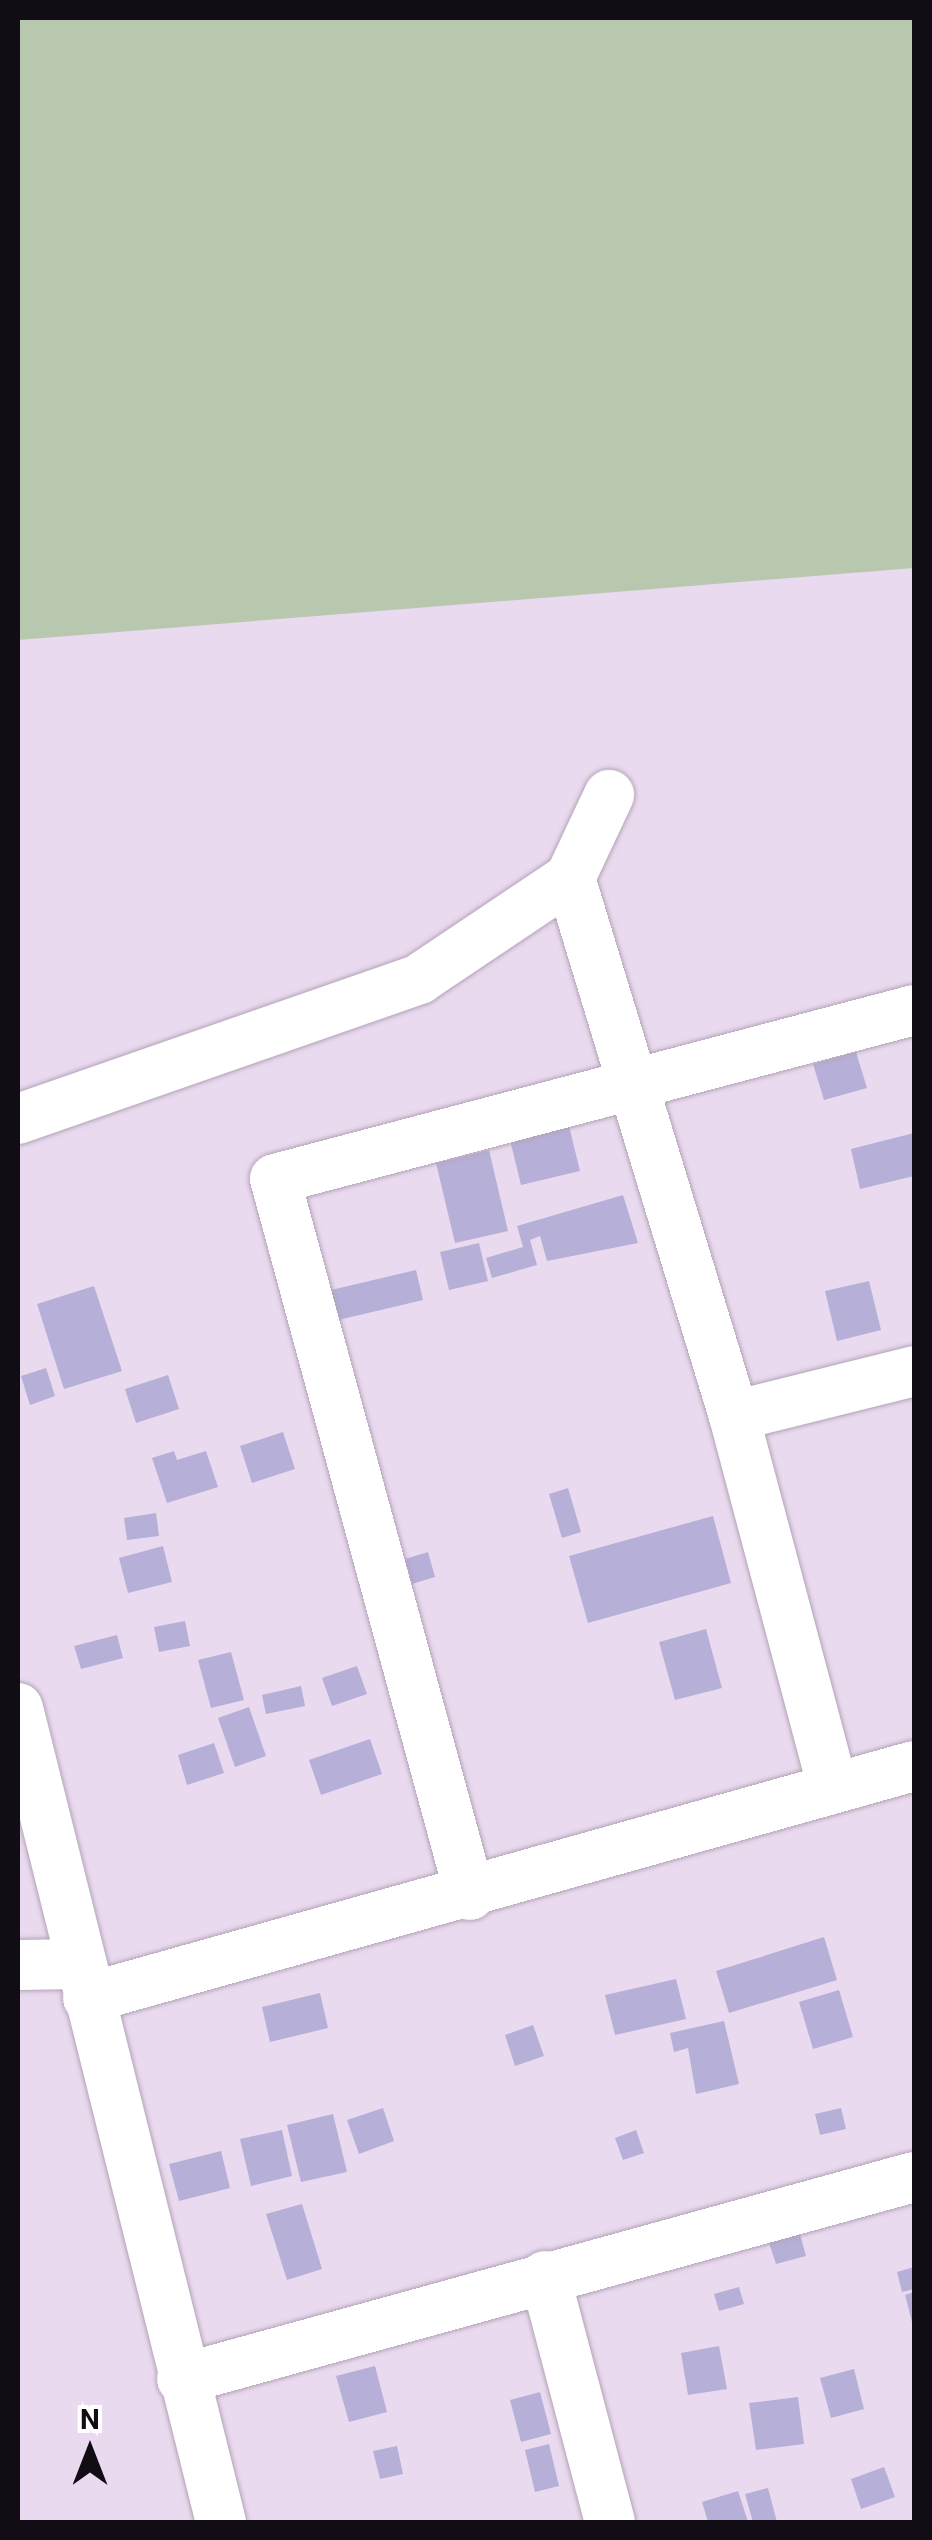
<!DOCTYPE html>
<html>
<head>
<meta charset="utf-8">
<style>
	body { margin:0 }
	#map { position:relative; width:932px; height:2540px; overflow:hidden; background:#eadaef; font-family:Roboto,sans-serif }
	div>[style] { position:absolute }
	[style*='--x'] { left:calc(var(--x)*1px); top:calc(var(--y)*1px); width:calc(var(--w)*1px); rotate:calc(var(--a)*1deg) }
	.green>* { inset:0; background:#b8c8af }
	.building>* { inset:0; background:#b6afd7 }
	.roads { filter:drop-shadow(0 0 2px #b3a3b7) drop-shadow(0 0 2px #b3a3b7) }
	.minor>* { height:50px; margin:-25px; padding:0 25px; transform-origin:25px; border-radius:25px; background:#fff }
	span { translate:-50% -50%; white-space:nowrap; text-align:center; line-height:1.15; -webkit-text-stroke:10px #fff; paint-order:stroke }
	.frame { position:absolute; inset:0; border:20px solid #120d14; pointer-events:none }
	.north { position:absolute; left:40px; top:2400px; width:100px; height:100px; -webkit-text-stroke:8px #fff; paint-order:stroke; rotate:0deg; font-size:28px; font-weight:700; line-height:40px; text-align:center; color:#120d14 }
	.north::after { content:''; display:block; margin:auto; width:35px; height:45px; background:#120d14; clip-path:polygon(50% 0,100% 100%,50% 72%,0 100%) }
</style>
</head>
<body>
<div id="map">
	<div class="green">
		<i style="clip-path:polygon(18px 18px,914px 18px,914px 568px,18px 640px)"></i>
	</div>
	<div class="building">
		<i style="clip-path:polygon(856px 1052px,867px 1088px,824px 1100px,813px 1064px)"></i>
		<i style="clip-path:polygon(569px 1126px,580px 1171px,521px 1185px,510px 1140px)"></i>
		<i style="clip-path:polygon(914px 1133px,914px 1176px,860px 1189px,851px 1149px)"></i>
		<i style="clip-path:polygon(489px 1150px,508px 1231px,455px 1243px,436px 1163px)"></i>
		<i style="clip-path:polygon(623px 1195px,638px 1243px,547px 1261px,540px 1236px,530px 1240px,537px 1265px,492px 1278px,486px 1258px,523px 1247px,517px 1226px)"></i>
		<i style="clip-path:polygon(479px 1243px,488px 1281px,449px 1290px,440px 1252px)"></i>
		<i style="clip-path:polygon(416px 1270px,423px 1300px,334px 1321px,327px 1291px)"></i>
		<i style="clip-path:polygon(869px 1281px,881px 1330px,837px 1341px,825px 1291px)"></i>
		<i style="clip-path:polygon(94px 1286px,122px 1371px,64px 1389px,37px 1304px)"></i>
		<i style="clip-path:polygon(46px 1368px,55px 1396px,30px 1405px,21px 1376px)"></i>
		<i style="clip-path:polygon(168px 1375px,179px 1409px,136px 1423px,125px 1389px)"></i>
		<i style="clip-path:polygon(283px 1432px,295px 1469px,252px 1483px,240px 1446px)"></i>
		<i style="clip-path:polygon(174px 1451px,177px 1460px,206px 1451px,218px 1487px,167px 1503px,152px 1458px)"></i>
		<i style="clip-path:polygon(568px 1488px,581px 1532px,562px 1538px,549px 1494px)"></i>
		<i style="clip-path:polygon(156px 1513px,159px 1536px,127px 1540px,124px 1518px)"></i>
		<i style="clip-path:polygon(713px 1516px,731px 1583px,588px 1623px,569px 1556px)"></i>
		<i style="clip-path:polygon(163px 1546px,172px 1582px,128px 1593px,119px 1558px)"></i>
		<i style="clip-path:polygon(428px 1552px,435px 1577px,412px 1584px,405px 1559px)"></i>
		<i style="clip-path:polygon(185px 1621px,190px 1646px,159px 1652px,154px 1627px)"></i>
		<i style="clip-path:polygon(706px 1629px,722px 1688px,675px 1700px,659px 1642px)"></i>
		<i style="clip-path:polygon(117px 1635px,123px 1658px,81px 1669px,74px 1646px)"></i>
		<i style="clip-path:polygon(231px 1652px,244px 1700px,211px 1708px,198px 1660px)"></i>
		<i style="clip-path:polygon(357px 1666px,367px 1694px,332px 1706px,322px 1678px)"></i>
		<i style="clip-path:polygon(301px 1686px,305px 1706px,266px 1714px,262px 1695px)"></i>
		<i style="clip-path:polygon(249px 1707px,266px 1756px,235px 1767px,218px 1718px)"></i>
		<i style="clip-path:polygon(370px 1739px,382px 1774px,321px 1795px,309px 1760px)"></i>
		<i style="clip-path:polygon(214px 1743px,224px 1773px,187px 1785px,178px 1755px)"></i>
		<i style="clip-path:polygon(824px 1937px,837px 1980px,729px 2013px,716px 1971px)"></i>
		<i style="clip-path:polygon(676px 1979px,686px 2019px,615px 2035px,605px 1995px)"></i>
		<i style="clip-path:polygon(839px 1990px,853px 2037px,813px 2049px,799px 2002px)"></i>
		<i style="clip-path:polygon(320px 1993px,328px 2028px,270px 2042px,262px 2007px)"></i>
		<i style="clip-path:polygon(724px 2021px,739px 2084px,696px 2094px,688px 2048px,674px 2052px,670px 2033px)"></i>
		<i style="clip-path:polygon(533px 2025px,544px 2056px,515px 2066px,505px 2035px)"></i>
		<i style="clip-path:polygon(383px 2108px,394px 2141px,359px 2154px,347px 2120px)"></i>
		<i style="clip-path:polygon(841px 2108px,846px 2129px,820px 2135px,815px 2114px)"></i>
		<i style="clip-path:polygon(333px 2114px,347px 2172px,301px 2182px,287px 2125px)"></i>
		<i style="clip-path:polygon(282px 2130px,292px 2176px,251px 2186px,240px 2139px)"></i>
		<i style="clip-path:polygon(636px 2130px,644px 2153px,623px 2160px,615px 2138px)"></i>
		<i style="clip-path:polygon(221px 2151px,230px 2188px,179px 2201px,169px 2164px)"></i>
		<i style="clip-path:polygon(302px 2204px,322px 2269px,287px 2280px,266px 2214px)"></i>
		<i style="clip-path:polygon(800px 2234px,806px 2256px,776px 2264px,769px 2243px)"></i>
		<i style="clip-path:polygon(914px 2267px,914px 2289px,902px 2292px,897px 2272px)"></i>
		<i style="clip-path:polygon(739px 2287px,744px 2304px,719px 2311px,714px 2294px)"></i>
		<i style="clip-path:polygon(914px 2292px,914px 2326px,913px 2326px,905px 2295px)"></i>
		<i style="clip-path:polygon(719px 2346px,727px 2389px,688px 2395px,681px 2353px)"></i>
		<i style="clip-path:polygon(375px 2366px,387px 2412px,349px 2422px,336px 2376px)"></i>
		<i style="clip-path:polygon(854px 2369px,864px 2409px,831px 2418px,820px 2378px)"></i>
		<i style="clip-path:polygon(540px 2392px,551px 2434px,521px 2442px,510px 2400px)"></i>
		<i style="clip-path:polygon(798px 2397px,804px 2444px,756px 2450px,749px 2403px)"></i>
		<i style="clip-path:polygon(549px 2444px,559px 2486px,535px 2492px,525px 2450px)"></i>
		<i style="clip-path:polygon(397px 2446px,403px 2474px,380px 2479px,373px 2451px)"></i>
		<i style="clip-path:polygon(884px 2467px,895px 2497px,861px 2509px,851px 2479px)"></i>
		<i style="clip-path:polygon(768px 2488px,777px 2522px,753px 2522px,745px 2494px)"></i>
		<i style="clip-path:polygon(738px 2491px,748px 2522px,708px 2522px,702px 2502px)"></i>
	</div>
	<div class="roads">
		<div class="minor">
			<i style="--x:570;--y:878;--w:562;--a:73.05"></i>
			<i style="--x:734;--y:1416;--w:382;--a:75.1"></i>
			<i style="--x:18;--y:1119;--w:425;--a:-19.2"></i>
			<i style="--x:419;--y:979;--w:182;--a:-33.8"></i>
			<i style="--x:570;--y:878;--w:92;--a:-64.8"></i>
			<i style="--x:734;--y:1416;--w:186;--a:-14"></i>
			<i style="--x:18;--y:1708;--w:839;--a:76"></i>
			<i style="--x:470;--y:1895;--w:742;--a:-105.23"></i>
			<i style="--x:275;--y:1179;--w:661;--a:-14.81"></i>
			<i style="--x:18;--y:1965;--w:61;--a:-0.9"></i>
			<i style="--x:88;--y:1998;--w:858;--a:-15.69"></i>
			<i style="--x:545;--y:2276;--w:254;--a:75.2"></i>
			<i style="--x:182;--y:2379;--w:759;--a:-15.43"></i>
		</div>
	</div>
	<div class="frame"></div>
	<div class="north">N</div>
</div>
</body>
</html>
